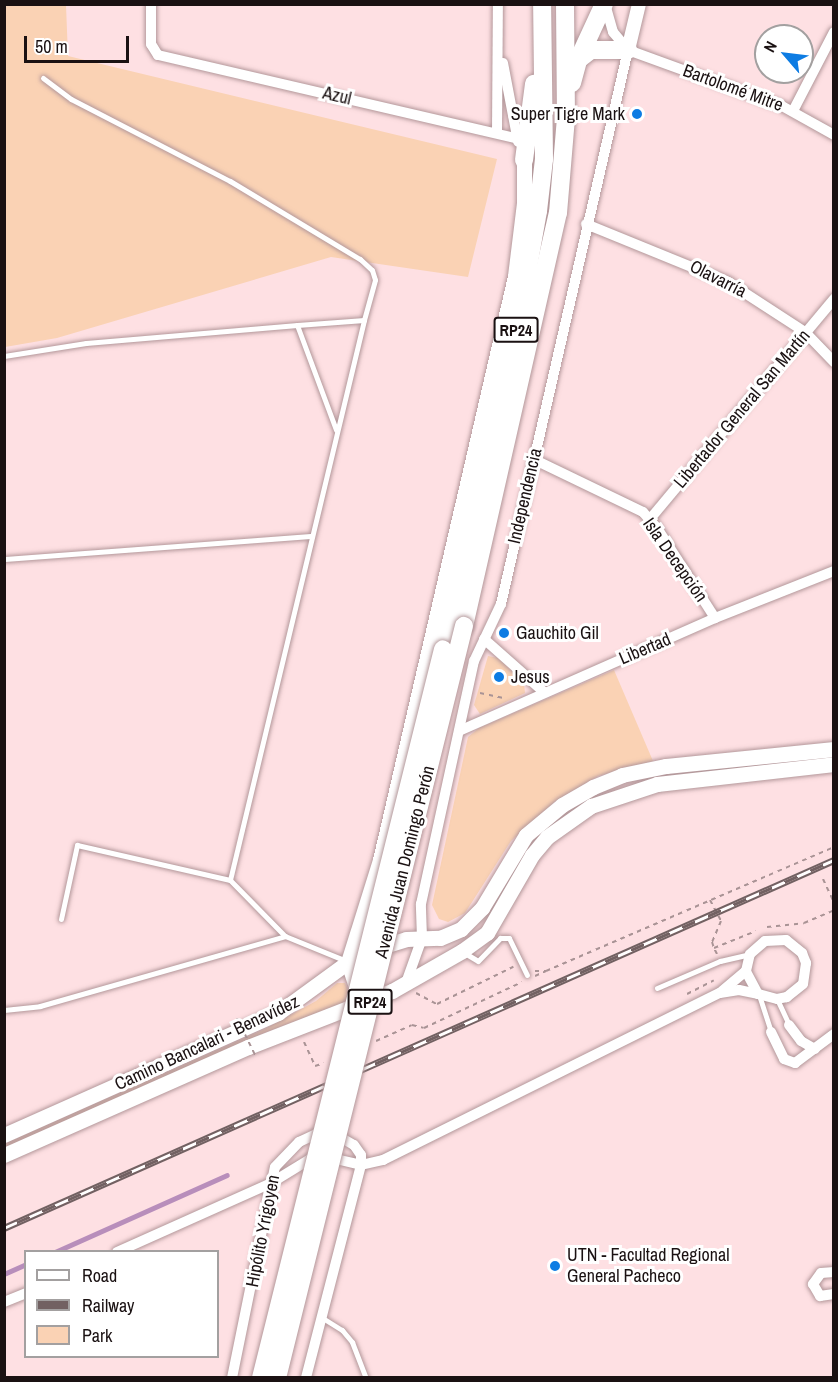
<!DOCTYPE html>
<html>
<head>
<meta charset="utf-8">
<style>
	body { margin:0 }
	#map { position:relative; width:838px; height:1382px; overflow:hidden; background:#fee0e3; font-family:"Archivo Narrow",sans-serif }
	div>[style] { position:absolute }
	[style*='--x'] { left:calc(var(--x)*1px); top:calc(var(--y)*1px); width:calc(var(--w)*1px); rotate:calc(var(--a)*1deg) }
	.green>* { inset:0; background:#fad2b4 }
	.stream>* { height:4.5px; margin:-2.25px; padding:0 2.25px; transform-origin:2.25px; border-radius:2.25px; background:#b88ebb }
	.path>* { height:2px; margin-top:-1px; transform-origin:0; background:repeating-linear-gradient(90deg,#a99395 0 4.5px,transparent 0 9px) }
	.roads { filter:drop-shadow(0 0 2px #b3979a) drop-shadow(0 0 2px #b3979a) }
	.service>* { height:5px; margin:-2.5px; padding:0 2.5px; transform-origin:2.5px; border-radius:2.5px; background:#fff }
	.minor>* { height:10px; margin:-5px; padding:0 5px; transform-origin:5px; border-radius:5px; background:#fff }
	.tertiary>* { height:14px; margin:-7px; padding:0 7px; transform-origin:7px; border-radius:7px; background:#fff }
	.secondary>* { height:15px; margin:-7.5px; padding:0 7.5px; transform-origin:7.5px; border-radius:7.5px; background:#fff }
	.primary>* { height:18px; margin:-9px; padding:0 9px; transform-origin:9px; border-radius:9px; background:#fff }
	.rail>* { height:7px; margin-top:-3.5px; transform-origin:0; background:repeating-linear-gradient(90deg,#fff 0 14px,#726162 0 28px); box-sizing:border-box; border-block:2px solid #726162 }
	.path-bridge>* { height:2px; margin-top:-1px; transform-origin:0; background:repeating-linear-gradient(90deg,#a99395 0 4.5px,transparent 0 9px) }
	.bridges { filter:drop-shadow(0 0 2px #b3979a) drop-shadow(0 0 2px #b3979a) }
	.primary-bridge>* { height:18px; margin:-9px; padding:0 9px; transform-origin:9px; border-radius:9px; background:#fff }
	.dots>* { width:16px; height:16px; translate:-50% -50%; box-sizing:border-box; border:3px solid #fff; border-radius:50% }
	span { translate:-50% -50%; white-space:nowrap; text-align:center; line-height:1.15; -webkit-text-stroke:6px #fff; paint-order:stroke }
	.shield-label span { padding:2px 4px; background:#fff; border:2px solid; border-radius:4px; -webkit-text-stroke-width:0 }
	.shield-label { font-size:16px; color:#1a1112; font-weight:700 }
	.street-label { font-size:18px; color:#1a1112 }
	.poi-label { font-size:18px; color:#1a1112 }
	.right { translate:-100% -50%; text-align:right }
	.left { translate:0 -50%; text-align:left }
	.frame { position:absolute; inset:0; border:6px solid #1a1112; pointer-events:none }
	.legend { position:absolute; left:24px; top:1250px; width:195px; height:108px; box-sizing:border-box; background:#fff; border:2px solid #a3a0a0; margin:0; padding:8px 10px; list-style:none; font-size:18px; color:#1a1112 }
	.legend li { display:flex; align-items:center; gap:12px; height:30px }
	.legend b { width:30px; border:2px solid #a3a0a0 }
	.north { position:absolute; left:754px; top:24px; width:60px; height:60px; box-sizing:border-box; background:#fff; border:2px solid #a3a0a0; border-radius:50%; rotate:298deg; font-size:16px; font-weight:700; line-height:24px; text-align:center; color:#1a1112 }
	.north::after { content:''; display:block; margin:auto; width:21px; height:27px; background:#0d7ce3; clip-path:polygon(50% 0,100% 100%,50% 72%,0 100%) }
	.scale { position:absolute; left:24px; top:36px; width:105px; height:27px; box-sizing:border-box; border:3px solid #1a1112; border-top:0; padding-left:8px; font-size:18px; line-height:21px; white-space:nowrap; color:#1a1112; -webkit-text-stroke:4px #fff; paint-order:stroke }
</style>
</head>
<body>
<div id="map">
	<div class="green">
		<i style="clip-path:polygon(5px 5px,66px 5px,68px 56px,497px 159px,468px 277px,331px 257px,57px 338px,5px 347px)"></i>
		<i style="clip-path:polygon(488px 656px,498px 658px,524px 683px,525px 693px,480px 714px,474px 705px)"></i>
		<i style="clip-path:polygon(614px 670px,653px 761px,598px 776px,554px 802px,511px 841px,465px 913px,448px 922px,439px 919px,432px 905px,468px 737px,479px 728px)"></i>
		<i style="clip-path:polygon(337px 983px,345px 983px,352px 1000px,266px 1032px,5px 1148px,4px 1144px,263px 1030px,316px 1001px)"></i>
	</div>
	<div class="stream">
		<i style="--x:55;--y:1252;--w:188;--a:-24.1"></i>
		<i style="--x:4;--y:1274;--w:24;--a:-24"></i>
	</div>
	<div class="path">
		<i style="--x:480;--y:693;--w:24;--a:12"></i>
		<i style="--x:823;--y:879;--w:26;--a:65"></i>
		<i style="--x:710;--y:900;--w:24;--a:62"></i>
		<i style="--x:721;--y:921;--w:23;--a:113"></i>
		<i style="--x:712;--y:942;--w:6;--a:72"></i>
		<i style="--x:767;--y:927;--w:37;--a:-6"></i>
		<i style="--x:804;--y:923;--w:33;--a:-23"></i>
		<i style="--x:717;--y:954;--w:7;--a:-117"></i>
		<i style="--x:714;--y:948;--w:45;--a:-22"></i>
		<i style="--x:535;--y:971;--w:11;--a:0"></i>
		<i style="--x:546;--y:971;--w:314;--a:-23.3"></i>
		<i style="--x:535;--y:976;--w:12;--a:-24"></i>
		<i style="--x:416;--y:993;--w:24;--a:28"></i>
		<i style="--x:437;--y:1004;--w:85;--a:-26"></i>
		<i style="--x:687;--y:994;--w:30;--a:-27"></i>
		<i style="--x:376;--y:1041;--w:39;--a:-24"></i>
		<i style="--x:412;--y:1025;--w:12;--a:14"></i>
		<i style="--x:424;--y:1028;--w:108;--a:-25.1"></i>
		<i style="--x:304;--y:1042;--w:26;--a:65"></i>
		<i style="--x:315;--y:1066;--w:9;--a:-18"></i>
	</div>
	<div class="roads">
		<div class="service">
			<i style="--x:43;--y:78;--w:35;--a:37"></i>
			<i style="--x:71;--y:99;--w:179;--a:27.3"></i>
			<i style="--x:230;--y:181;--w:152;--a:31"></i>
			<i style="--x:360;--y:259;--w:16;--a:43"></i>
			<i style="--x:372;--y:270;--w:10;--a:73"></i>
			<i style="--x:375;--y:280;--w:41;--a:105.4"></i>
			<i style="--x:4;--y:356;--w:83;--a:-9"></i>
			<i style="--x:86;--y:343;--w:212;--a:-4.9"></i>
			<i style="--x:4;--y:559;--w:308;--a:-4.3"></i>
			<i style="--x:230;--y:880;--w:576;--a:-76.54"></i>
			<i style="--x:364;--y:320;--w:67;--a:175.7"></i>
			<i style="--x:297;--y:325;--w:112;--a:69.6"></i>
			<i style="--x:61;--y:919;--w:76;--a:-77.8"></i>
			<i style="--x:77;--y:845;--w:157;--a:12.9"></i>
			<i style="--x:230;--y:880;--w:78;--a:45.5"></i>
			<i style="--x:463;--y:952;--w:17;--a:31"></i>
			<i style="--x:478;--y:961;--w:32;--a:-46"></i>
			<i style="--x:500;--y:938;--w:9;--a:0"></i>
			<i style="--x:509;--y:938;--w:41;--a:64.1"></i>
			<i style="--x:657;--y:988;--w:69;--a:-23.2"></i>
			<i style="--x:720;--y:961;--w:31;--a:-13"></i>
			<i style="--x:759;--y:995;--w:39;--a:72"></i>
			<i style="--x:777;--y:999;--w:29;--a:65"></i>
			<i style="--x:4;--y:1010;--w:36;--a:-6"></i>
			<i style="--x:40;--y:1006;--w:255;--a:-15.9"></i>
			<i style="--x:285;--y:936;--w:64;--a:22.1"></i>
			<i style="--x:321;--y:1317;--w:25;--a:32"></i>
			<i style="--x:342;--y:1330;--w:16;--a:50"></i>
			<i style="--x:352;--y:1342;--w:39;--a:69"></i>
		</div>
		<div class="minor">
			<i style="--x:151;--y:4;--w:40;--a:90"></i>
			<i style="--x:151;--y:44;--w:13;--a:58"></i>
			<i style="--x:158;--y:55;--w:367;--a:13.1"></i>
			<i style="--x:605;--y:4;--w:29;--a:74"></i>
			<i style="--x:613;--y:32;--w:23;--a:50"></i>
			<i style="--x:628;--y:50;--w:164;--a:20"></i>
			<i style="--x:782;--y:106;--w:60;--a:29.1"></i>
			<i style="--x:503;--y:63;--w:80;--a:79.2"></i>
			<i style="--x:793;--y:111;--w:89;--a:-62.6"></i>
			<i style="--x:497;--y:132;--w:128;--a:-89.6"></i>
			<i style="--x:586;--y:224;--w:153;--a:22.2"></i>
			<i style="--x:728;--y:282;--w:92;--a:33"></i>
			<i style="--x:805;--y:332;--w:42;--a:46"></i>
			<i style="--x:533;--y:459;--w:122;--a:25.7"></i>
			<i style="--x:643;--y:512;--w:21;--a:49"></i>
			<i style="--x:657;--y:528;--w:107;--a:57.2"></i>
			<i style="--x:650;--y:519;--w:287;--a:-50.1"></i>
			<i style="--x:484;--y:639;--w:80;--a:41.5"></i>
			<i style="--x:459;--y:731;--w:280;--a:-23.8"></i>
			<i style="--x:715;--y:618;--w:128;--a:-21.6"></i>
			<i style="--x:406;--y:983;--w:48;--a:-70.4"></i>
			<i style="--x:422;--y:938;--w:34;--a:-92"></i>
			<i style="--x:421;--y:904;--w:249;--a:-77.7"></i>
			<i style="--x:474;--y:661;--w:63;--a:-64.7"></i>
			<i style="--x:501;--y:604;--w:568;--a:-77.09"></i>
			<i style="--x:722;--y:991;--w:31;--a:-40"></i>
			<i style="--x:746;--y:971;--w:17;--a:-77"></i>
			<i style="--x:750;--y:954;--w:20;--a:-41"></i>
			<i style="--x:765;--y:941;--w:21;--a:-3"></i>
			<i style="--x:786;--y:940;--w:21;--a:39"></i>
			<i style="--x:802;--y:953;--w:11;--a:68"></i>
			<i style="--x:806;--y:963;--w:21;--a:98"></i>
			<i style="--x:803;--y:984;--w:21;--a:141"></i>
			<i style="--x:787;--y:997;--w:10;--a:169"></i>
			<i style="--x:777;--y:999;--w:20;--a:-165"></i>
			<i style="--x:758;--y:994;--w:26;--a:-118"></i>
			<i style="--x:789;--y:1025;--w:20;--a:53"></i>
			<i style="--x:801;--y:1041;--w:16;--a:30"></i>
			<i style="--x:771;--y:1032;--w:30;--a:64"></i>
			<i style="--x:784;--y:1059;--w:12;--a:20"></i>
			<i style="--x:795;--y:1063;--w:49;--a:-36.6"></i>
			<i style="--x:117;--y:1252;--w:169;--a:-24.1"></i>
			<i style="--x:271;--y:1183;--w:46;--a:-31.6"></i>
			<i style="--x:310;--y:1159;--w:13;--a:-13"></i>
			<i style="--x:323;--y:1156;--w:39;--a:13"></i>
			<i style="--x:361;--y:1165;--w:23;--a:-13"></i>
			<i style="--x:383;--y:1160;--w:376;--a:-26.4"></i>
			<i style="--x:720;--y:993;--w:19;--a:-9"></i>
			<i style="--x:739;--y:990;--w:19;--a:12"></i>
			<i style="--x:834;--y:1272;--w:13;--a:176"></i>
			<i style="--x:821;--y:1273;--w:14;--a:126"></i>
			<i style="--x:813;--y:1284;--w:14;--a:60"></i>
			<i style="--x:820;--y:1296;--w:14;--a:-8"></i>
			<i style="--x:4;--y:1302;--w:24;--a:-22"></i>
			<i style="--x:232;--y:1378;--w:215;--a:-78.5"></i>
			<i style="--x:275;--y:1167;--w:35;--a:-46"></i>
			<i style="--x:299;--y:1142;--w:19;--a:-25"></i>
			<i style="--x:316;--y:1134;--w:17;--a:-3"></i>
			<i style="--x:333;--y:1133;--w:24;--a:30"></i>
			<i style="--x:354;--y:1145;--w:12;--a:55"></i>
			<i style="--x:361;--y:1155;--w:10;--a:90"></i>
			<i style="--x:361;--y:1165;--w:220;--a:104.5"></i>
		</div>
		<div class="tertiary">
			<i style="--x:628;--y:50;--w:47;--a:-76.6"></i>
		</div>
		<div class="secondary">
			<i style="--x:358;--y:993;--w:33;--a:-108"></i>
			<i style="--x:348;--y:962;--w:107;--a:-72.6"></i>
			<i style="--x:380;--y:860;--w:599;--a:-76.98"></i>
			<i style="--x:515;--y:276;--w:74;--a:-83"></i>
			<i style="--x:524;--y:203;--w:43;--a:-90"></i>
			<i style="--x:4;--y:1135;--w:300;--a:-24"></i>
			<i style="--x:278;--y:1013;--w:87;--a:-36.1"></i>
			<i style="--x:348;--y:962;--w:32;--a:-26"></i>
			<i style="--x:377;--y:948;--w:30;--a:-17"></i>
			<i style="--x:406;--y:939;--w:34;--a:-2"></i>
			<i style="--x:440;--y:938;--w:23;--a:-23"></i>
			<i style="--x:461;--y:929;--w:30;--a:-45"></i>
			<i style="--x:482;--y:908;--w:85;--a:-58.9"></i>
			<i style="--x:526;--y:835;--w:47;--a:-39.8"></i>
			<i style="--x:562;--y:805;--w:36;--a:-30"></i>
			<i style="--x:593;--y:787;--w:31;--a:-22"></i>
			<i style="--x:622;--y:775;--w:45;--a:-11.6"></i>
			<i style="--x:666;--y:766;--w:169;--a:-5.8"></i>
			<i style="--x:4;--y:1155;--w:267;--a:-23.9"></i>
			<i style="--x:248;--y:1047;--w:155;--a:-21.3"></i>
			<i style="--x:392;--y:991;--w:81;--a:-29.7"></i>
			<i style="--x:462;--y:951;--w:31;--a:-36"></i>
			<i style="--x:487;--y:933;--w:90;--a:-60"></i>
			<i style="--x:532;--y:855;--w:23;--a:-50"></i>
			<i style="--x:547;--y:837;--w:54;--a:-35.2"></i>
			<i style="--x:591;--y:806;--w:70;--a:-18.4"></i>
			<i style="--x:657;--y:784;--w:178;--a:-6.4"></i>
		</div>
		<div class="primary">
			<i style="--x:579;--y:58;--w:60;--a:-65.2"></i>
			<i style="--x:572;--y:83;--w:24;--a:-75"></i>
			<i style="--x:578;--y:60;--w:16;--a:-38"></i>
			<i style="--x:591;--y:50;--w:37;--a:0"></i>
			<i style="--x:524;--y:160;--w:77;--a:-82.5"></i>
			<i style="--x:464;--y:626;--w:424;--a:-77.2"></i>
			<i style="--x:558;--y:213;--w:95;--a:-85.2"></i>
			<i style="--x:566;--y:118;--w:114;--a:-90.5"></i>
			<i style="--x:443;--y:649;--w:346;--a:-77.1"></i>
			<i style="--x:520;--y:312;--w:103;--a:-79.9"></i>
			<i style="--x:538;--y:211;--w:52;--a:-83.4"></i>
			<i style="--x:544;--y:159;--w:155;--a:-90.7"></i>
		</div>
	</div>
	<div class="rail">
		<i style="--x:4;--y:1228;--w:908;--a:-23.91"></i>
	</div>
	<div class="path-bridge">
		<i style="--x:237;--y:1018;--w:43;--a:64"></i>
	</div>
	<div class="bridges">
		<div class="primary-bridge">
			<i style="--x:261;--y:1378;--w:751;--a:-75.98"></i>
			<i style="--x:277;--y:1378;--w:775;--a:-76.04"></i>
		</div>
	</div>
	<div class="dots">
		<i style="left:637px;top:114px;background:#0d7ce3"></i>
		<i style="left:504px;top:633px;background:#0d7ce3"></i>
		<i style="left:499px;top:677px;background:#0d7ce3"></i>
		<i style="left:555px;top:1266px;background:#0d7ce3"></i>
	</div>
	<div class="shield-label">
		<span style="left:516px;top:330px">RP24</span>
		<span style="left:370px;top:1002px">RP24</span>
	</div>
	<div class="street-label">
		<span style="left:733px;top:88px;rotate:20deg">Bartolomé Mitre</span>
		<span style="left:337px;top:96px;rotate:13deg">Azul</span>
		<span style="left:718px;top:279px;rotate:27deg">Olavarría</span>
		<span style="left:742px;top:409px;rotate:-50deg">Libertador General San Martín</span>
		<span style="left:525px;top:496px;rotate:-77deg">Independencia</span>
		<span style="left:675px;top:560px;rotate:55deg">Isla Decepción</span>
		<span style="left:645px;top:649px;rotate:-23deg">Libertad</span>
		<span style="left:405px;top:862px;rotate:-76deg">Avenida Juan Domingo Perón</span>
		<span style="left:207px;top:1043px;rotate:-25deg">Camino Bancalari - Benavídez</span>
		<span style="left:263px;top:1231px;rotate:-79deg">Hipólito Yrigoyen</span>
	</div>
	<div class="poi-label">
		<span class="right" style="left:625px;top:114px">Super Tigre Mark</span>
		<span class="left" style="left:516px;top:633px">Gauchito Gil</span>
		<span class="left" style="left:511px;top:677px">Jesus</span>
		<span class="left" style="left:567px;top:1266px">UTN - Facultad Regional<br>General Pacheco</span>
	</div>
	<div class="frame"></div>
	<ul class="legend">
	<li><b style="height:8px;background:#fff"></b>Road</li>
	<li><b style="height:8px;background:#726162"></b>Railway</li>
	<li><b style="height:16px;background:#fad2b4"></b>Park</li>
	</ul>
	<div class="north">N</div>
	<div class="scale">50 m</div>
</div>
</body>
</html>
